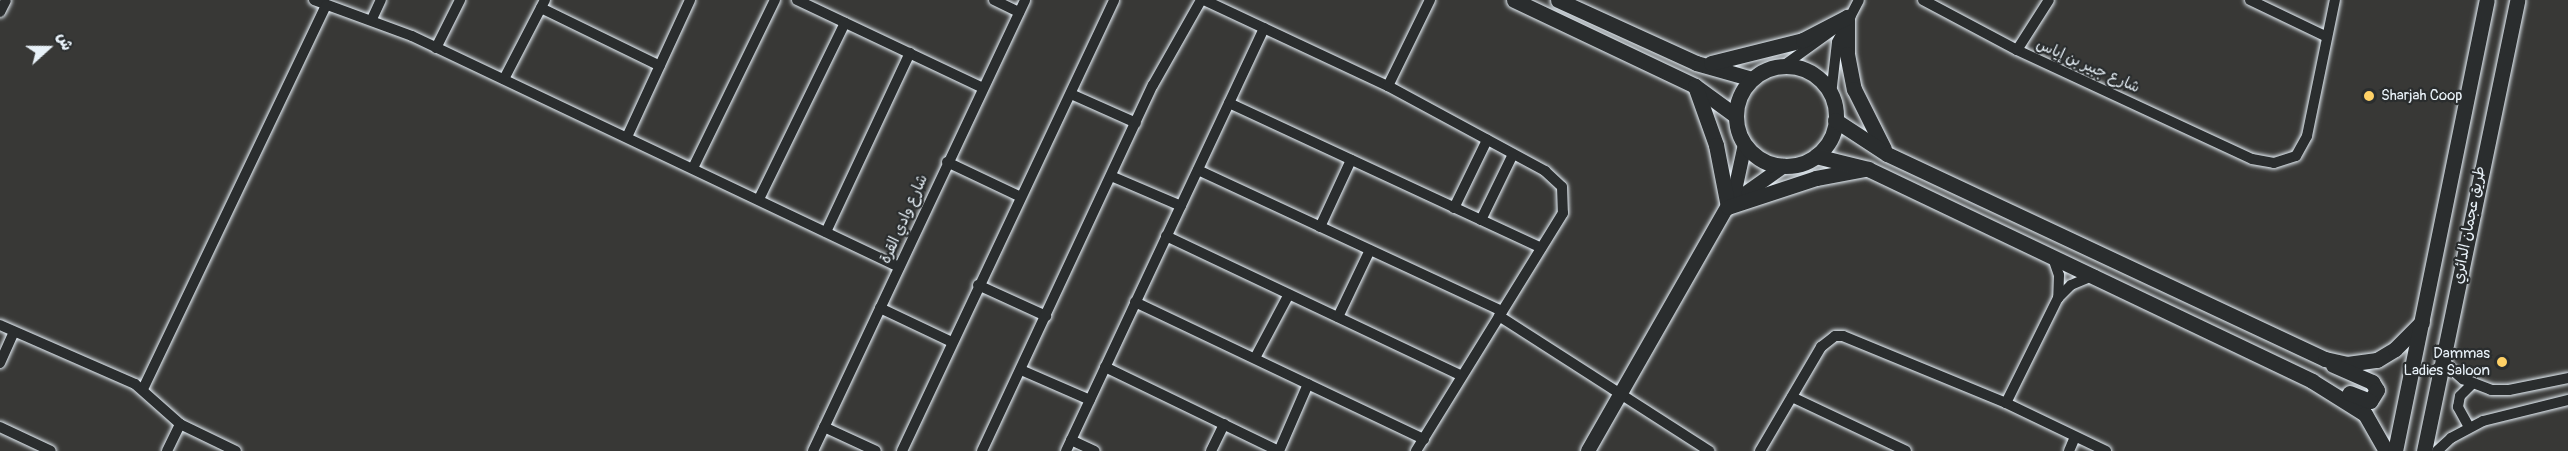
<!DOCTYPE html>
<html>
<head>
<meta charset="utf-8">
<style>
	body { margin:0 }
	#map { position:relative; width:2568px; height:451px; overflow:hidden; background:#383836; font-family:Pangolin,"Playpen Sans Arabic",sans-serif }
	div>[style] { position:absolute }
	[style*='--x'] { left:calc(var(--x)*1px); top:calc(var(--y)*1px); width:calc(var(--w)*1px); rotate:calc(var(--a)*1deg) }
	.roads { filter:drop-shadow(0 0 2px #e8f1f8) drop-shadow(0 0 2px #e8f1f8) }
	.minor>* { height:10px; margin:-5px; padding:0 5px; transform-origin:5px; border-radius:5px; background:#2a2d2e }
	.tertiary>* { height:14px; margin:-7px; padding:0 7px; transform-origin:7px; border-radius:7px; background:#2a2d2e }
	.secondary>* { height:15px; margin:-7.5px; padding:0 7.5px; transform-origin:7.5px; border-radius:7.5px; background:#2a2d2e }
	.secondary>.ring { margin:-7.5px; padding:0; box-sizing:content-box; background:none; border:15px solid #2a2d2e; border-radius:50% }
	.dots>* { width:16px; height:16px; translate:-50% -50%; box-sizing:border-box; border:3px solid #2a2d2e; border-radius:50% }
	span { translate:-50% -50%; white-space:nowrap; text-align:center; line-height:1.15; -webkit-text-stroke:4.5px #2a2d2e; paint-order:stroke }
	.street-label { font-size:15px; color:#e8f1f8 }
	.poi-label { font-size:15px; color:#e8f1f8 }
	.left { translate:0 -50%; text-align:left }
	.right { translate:-100% -50%; text-align:right }
	.north { position:absolute; left:18px; top:18px; width:60px; height:60px; -webkit-text-stroke:4px #2a2d2e; paint-order:stroke; rotate:69deg; font-size:16px; font-weight:700; line-height:24px; text-align:center; color:#e8f1f8 }
	.north::after { content:''; display:block; margin:auto; width:21px; height:27px; background:#e8f1f8; clip-path:polygon(50% 0,100% 100%,50% 72%,0 100%) }
</style>
</head>
<body>
<div id="map">
	<div class="roads">
		<div class="minor">
			<i style="--x:314;--y:0;--w:104;--a:20.2"></i>
			<i style="--x:412;--y:36;--w:539;--a:25.38"></i>
			<i style="--x:797;--y:0;--w:204;--a:25.3"></i>
			<i style="--x:994;--y:0;--w:28;--a:26"></i>
			<i style="--x:1204;--y:0;--w:203;--a:25.1"></i>
			<i style="--x:1388;--y:86;--w:179;--a:28.4"></i>
			<i style="--x:1545;--y:171;--w:23;--a:43"></i>
			<i style="--x:1562;--y:187;--w:26;--a:88"></i>
			<i style="--x:1563;--y:213;--w:280;--a:121.7"></i>
			<i style="--x:1923;--y:0;--w:106;--a:28"></i>
			<i style="--x:2017;--y:50;--w:259;--a:24.9"></i>
			<i style="--x:2252;--y:159;--w:22;--a:10"></i>
			<i style="--x:2274;--y:163;--w:23;--a:-18"></i>
			<i style="--x:2296;--y:156;--w:23;--a:-61"></i>
			<i style="--x:2307;--y:136;--w:139;--a:-78.4"></i>
			<i style="--x:2250;--y:0;--w:85;--a:25.7"></i>
			<i style="--x:541;--y:8;--w:132;--a:26"></i>
			<i style="--x:0;--y:12;--w:13;--a:-63"></i>
			<i style="--x:372;--y:19;--w:21;--a:-65"></i>
			<i style="--x:436;--y:48;--w:54;--a:-63.4"></i>
			<i style="--x:2017;--y:50;--w:59;--a:-57.4"></i>
			<i style="--x:1783;--y:66;--w:62;--a:-35.8"></i>
			<i style="--x:504;--y:79;--w:89;--a:-62.6"></i>
			<i style="--x:1388;--y:86;--w:96;--a:-64"></i>
			<i style="--x:1071;--y:94;--w:71;--a:24"></i>
			<i style="--x:1831;--y:95;--w:53;--a:-83.5"></i>
			<i style="--x:1837;--y:42;--w:47;--a:-62.4"></i>
			<i style="--x:1229;--y:103;--w:344;--a:24.9"></i>
			<i style="--x:627;--y:137;--w:151;--a:-65.3"></i>
			<i style="--x:947;--y:162;--w:80;--a:25.3"></i>
			<i style="--x:693;--y:168;--w:187;--a:-64"></i>
			<i style="--x:1198;--y:170;--w:335;--a:24.9"></i>
			<i style="--x:1111;--y:176;--w:76;--a:23.2"></i>
			<i style="--x:759;--y:199;--w:196;--a:-64"></i>
			<i style="--x:1454;--y:208;--w:76;--a:-64.1"></i>
			<i style="--x:1481;--y:220;--w:73;--a:-64.1"></i>
			<i style="--x:1320;--y:227;--w:74;--a:-65.2"></i>
			<i style="--x:826;--y:232;--w:198;--a:-64.9"></i>
			<i style="--x:1166;--y:236;--w:327;--a:25.3"></i>
			<i style="--x:2052;--y:255;--w:21;--a:71"></i>
			<i style="--x:2059;--y:275;--w:23;--a:92"></i>
			<i style="--x:978;--y:285;--w:75;--a:24.5"></i>
			<i style="--x:1135;--y:302;--w:320;--a:25.4"></i>
			<i style="--x:880;--y:308;--w:80;--a:25.3"></i>
			<i style="--x:1499;--y:316;--w:250;--a:32.7"></i>
			<i style="--x:1338;--y:317;--w:74;--a:-64.5"></i>
			<i style="--x:0;--y:325;--w:147;--a:23.6"></i>
			<i style="--x:135;--y:384;--w:60;--a:41.6"></i>
			<i style="--x:180;--y:424;--w:62;--a:25.7"></i>
			<i style="--x:1255;--y:358;--w:72;--a:-62"></i>
			<i style="--x:2442;--y:361;--w:28;--a:41"></i>
			<i style="--x:2463;--y:379;--w:30;--a:21"></i>
			<i style="--x:2491;--y:390;--w:18;--a:0"></i>
			<i style="--x:2509;--y:390;--w:60;--a:-11.5"></i>
			<i style="--x:0;--y:363;--w:34;--a:-66"></i>
			<i style="--x:1105;--y:367;--w:193;--a:25.8"></i>
			<i style="--x:1021;--y:370;--w:75;--a:23.5"></i>
			<i style="--x:143;--y:389;--w:425;--a:-64.5"></i>
			<i style="--x:1792;--y:397;--w:126;--a:25.3"></i>
			<i style="--x:2006;--y:403;--w:117;--a:-63.7"></i>
			<i style="--x:2058;--y:298;--w:18;--a:-45"></i>
			<i style="--x:2071;--y:285;--w:26;--a:-23"></i>
			<i style="--x:0;--y:427;--w:56;--a:25.2"></i>
			<i style="--x:824;--y:427;--w:57;--a:24.8"></i>
			<i style="--x:2469;--y:427;--w:23;--a:-119"></i>
			<i style="--x:2458;--y:407;--w:11;--a:-80"></i>
			<i style="--x:2460;--y:396;--w:17;--a:-45"></i>
			<i style="--x:1071;--y:440;--w:26;--a:25"></i>
			<i style="--x:167;--y:451;--w:30;--a:-64"></i>
			<i style="--x:813;--y:451;--w:498;--a:-64.8"></i>
			<i style="--x:902;--y:451;--w:498;--a:-64.8"></i>
			<i style="--x:982;--y:451;--w:404;--a:-65"></i>
			<i style="--x:1153;--y:85;--w:98;--a:-60.5"></i>
			<i style="--x:1066;--y:451;--w:467;--a:-64.9"></i>
			<i style="--x:1211;--y:451;--w:30;--a:-64"></i>
			<i style="--x:1279;--y:451;--w:73;--a:-66.6"></i>
			<i style="--x:1760;--y:451;--w:121;--a:-59.6"></i>
			<i style="--x:1821;--y:347;--w:18;--a:-38"></i>
			<i style="--x:1835;--y:336;--w:8;--a:0"></i>
			<i style="--x:1843;--y:336;--w:176;--a:22.3"></i>
			<i style="--x:2006;--y:403;--w:111;--a:25.6"></i>
			<i style="--x:2069;--y:451;--w:15;--a:-67"></i>
			<i style="--x:2437;--y:451;--w:19;--a:-43"></i>
			<i style="--x:2451;--y:438;--w:36;--a:-28"></i>
			<i style="--x:2483;--y:421;--w:88;--a:-13.9"></i>
		</div>
		<div class="tertiary">
			<i style="--x:1732;--y:203;--w:64;--a:-35.4"></i>
			<i style="--x:1588;--y:451;--w:295;--a:-60.3"></i>
			<i style="--x:1734;--y:195;--w:52;--a:-77.8"></i>
		</div>
		<div class="secondary">
			<i style="--x:1514;--y:0;--w:200;--a:25.4"></i>
			<i style="--x:1695;--y:86;--w:51;--a:36.2"></i>
			<i style="--x:1558;--y:0;--w:152;--a:24.5"></i>
			<i style="--x:1696;--y:63;--w:58;--a:15.9"></i>
			<i style="--x:1847;--y:17;--w:37;--a:90"></i>
			<i style="--x:1847;--y:54;--w:36;--a:79"></i>
			<i style="--x:1854;--y:89;--w:67;--a:63.4"></i>
			<i style="--x:1711;--y:63;--w:95;--a:-14"></i>
			<i style="--x:1803;--y:40;--w:50;--a:-27.6"></i>
			<i class="ring" style="left:1736px;top:66px;width:85px;height:85px"></i>
			<i style="--x:1695;--y:86;--w:63;--a:70.4"></i>
			<i style="--x:1716;--y:145;--w:63;--a:79"></i>
			<i style="--x:1728;--y:207;--w:93;--a:-18.2"></i>
			<i style="--x:1816;--y:178;--w:50;--a:-10.4"></i>
			<i style="--x:1835;--y:120;--w:62;--a:33.2"></i>
			<i style="--x:1887;--y:154;--w:484;--a:25.1"></i>
			<i style="--x:2325;--y:359;--w:23;--a:13"></i>
			<i style="--x:2347;--y:364;--w:30;--a:-8"></i>
			<i style="--x:2377;--y:360;--w:21;--a:-31"></i>
			<i style="--x:2395;--y:349;--w:38;--a:-45"></i>
			<i style="--x:1816;--y:156;--w:54;--a:14"></i>
			<i style="--x:1868;--y:169;--w:492;--a:25.5"></i>
			<i style="--x:2312;--y:381;--w:62;--a:31.9"></i>
			<i style="--x:2365;--y:414;--w:43;--a:60.4"></i>
			<i style="--x:2333;--y:365;--w:43;--a:23.6"></i>
			<i style="--x:2372;--y:382;--w:9;--a:58"></i>
			<i style="--x:2377;--y:390;--w:13;--a:122"></i>
			<i style="--x:2370;--y:401;--w:22;--a:-159"></i>
			<i style="--x:2395;--y:451;--w:460;--a:-78.5"></i>
			<i style="--x:2424;--y:451;--w:460;--a:-78.3"></i>
		</div>
	</div>
	<div class="dots">
		<i style="left:2369px;top:96px;background:#ffd166"></i>
		<i style="left:2502px;top:362px;background:#ffd166"></i>
	</div>
	<div class="street-label">
		<span style="left:2088px;top:66px;rotate:24deg">شارع جبير بن إياس</span>
		<span style="left:904px;top:219px;rotate:-66deg">شارع وادي القرة</span>
		<span style="left:2469px;top:225px;rotate:-79deg">طريق عجمان الدائري</span>
	</div>
	<div class="poi-label">
		<span class="left" style="left:2381px;top:96px">Sharjah Coop</span>
		<span class="right" style="left:2490px;top:362px">Dammas<br>Ladies Saloon</span>
	</div>
	<div class="north">ش</div>
</div>
</body>
</html>
